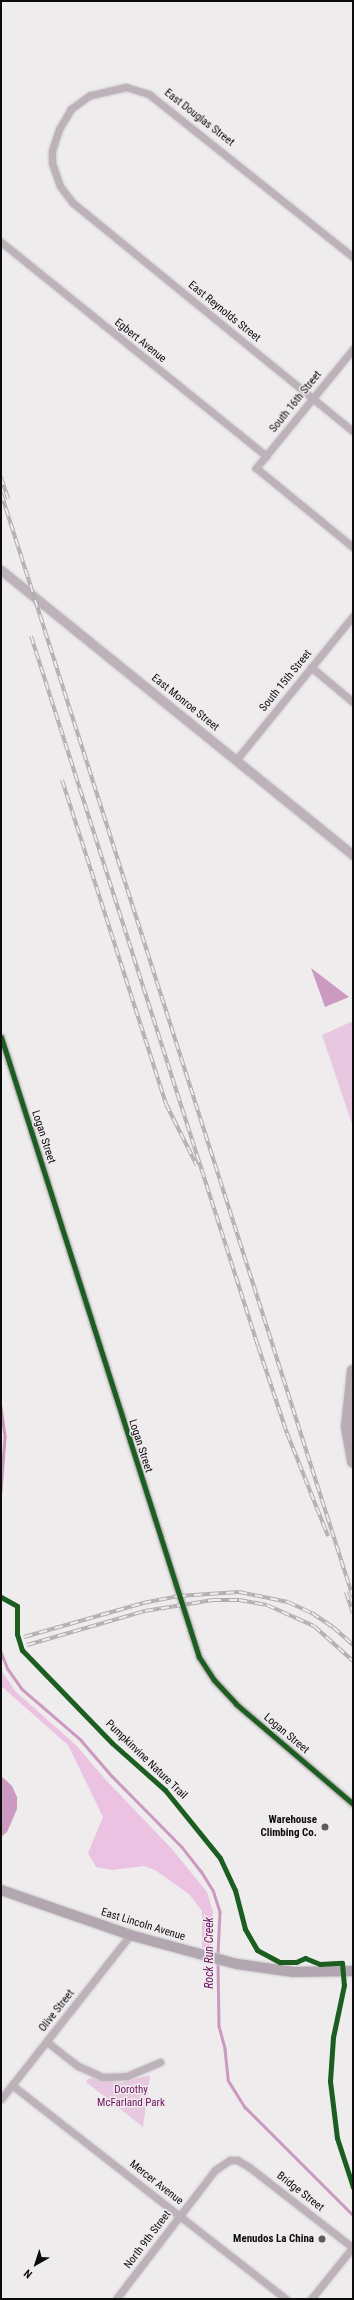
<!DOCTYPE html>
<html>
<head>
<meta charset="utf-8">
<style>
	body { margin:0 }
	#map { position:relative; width:354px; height:2300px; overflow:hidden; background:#eeeced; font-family:"Roboto Condensed",sans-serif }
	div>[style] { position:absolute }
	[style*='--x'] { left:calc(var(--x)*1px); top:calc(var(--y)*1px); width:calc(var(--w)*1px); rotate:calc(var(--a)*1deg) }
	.green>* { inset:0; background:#e8c8e0 }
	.forest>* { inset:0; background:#ecc2e2 }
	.water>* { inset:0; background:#cc99c1 }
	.stream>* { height:2.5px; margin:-1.25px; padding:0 1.25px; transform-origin:1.25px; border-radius:1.25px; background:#cc99c1 }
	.roads { filter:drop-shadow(0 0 1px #cac8c9) drop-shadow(0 0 1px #cac8c9) }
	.minor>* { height:7px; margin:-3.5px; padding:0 3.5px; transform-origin:3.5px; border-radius:3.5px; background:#bdb2ba }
	.tertiary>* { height:9px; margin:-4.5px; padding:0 4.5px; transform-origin:4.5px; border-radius:4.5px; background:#bdb2ba }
	.secondary>* { height:10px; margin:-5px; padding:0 5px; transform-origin:5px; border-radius:5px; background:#b2a7b0 }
	.trunk>* { height:12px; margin:-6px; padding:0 6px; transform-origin:6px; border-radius:6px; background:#b8acb5 }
	.rail>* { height:4px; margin-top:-2px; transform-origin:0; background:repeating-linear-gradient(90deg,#efebee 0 8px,#b2acb1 0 16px); box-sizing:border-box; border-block:1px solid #b2acb1 }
	.cycleway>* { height:5px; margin:-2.5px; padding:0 2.5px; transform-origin:2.5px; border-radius:2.5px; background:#1b5e20 }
	.dots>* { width:11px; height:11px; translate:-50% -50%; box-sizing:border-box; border:2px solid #efebee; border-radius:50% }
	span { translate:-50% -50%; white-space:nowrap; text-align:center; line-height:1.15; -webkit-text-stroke:3px #efebee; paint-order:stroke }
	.street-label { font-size:11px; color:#0d0c0d }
	.poi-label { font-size:11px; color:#0d0c0d; font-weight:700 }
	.right { translate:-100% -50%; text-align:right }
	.park-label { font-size:11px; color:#6b135e }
	.water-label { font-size:12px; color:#6c145f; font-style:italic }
	.frame { position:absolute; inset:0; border:2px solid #0d0c0d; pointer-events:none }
	.north { position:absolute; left:16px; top:2244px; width:40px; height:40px; -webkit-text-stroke:3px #efebee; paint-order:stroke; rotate:219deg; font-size:11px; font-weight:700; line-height:16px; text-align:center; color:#0d0c0d }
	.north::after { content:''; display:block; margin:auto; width:14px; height:18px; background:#0d0c0d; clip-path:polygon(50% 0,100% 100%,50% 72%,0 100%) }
</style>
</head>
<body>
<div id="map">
	<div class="green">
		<i style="clip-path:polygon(353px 1021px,353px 1127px,322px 1035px)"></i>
		<i style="clip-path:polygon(146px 2076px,150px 2076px,143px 2127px,86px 2082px,89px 2078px,120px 2083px)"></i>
	</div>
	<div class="forest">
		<i style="clip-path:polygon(1px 1670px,16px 1692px,76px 1745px,105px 1779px,171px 1848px,207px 1892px,213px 1912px,211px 1949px,202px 1947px,202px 1911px,189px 1894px,155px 1870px,144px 1866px,112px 1870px,96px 1867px,88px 1853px,103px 1817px,68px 1745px,1px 1686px)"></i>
	</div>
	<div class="water">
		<i style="clip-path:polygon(311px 968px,349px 997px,325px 1007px)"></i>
		<i style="clip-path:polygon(1px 1776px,12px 1786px,17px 1797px,17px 1809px,7px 1832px,1px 1837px)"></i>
	</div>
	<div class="stream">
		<i style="--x:1;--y:1407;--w:30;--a:82"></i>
		<i style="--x:5;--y:1437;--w:55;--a:94.2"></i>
		<i style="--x:1;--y:1652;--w:18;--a:68"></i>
		<i style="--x:8;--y:1669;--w:24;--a:55"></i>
		<i style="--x:22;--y:1689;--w:78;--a:40.8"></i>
		<i style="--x:81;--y:1740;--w:48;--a:49.3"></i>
		<i style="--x:112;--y:1776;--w:100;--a:45.4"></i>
		<i style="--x:182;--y:1847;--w:31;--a:52"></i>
		<i style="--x:201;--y:1871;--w:22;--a:58"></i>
		<i style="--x:213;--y:1890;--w:23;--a:72"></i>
		<i style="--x:220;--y:1912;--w:43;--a:92.7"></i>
		<i style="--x:218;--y:1962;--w:64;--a:89.1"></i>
		<i style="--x:219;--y:2026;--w:24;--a:75"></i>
		<i style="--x:225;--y:2049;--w:31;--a:84"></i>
		<i style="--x:228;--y:2080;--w:32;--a:58"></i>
		<i style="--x:245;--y:2107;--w:153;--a:45"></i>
	</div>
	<div class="roads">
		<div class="minor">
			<i style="--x:1;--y:242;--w:341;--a:38.9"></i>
			<i style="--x:353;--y:257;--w:261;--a:-141.4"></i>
			<i style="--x:149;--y:94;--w:24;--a:-163"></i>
			<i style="--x:126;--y:87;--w:37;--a:167"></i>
			<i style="--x:90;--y:95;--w:24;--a:144"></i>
			<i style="--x:71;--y:109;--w:23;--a:121"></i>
			<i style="--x:59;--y:129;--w:23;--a:108"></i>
			<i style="--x:52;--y:151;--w:12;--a:90"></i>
			<i style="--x:52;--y:163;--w:24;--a:71"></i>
			<i style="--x:60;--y:186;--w:21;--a:53"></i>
			<i style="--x:73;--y:203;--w:361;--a:39.2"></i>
			<i style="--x:353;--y:349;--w:154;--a:129.2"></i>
			<i style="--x:256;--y:468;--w:125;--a:39.2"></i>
			<i style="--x:311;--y:667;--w:55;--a:39.8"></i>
			<i style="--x:236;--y:760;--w:186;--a:-50.9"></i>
			<i style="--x:1;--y:1037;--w:651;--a:72.29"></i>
			<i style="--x:199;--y:1657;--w:27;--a:57"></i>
			<i style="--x:214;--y:1680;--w:33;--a:47"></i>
			<i style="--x:236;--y:1704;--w:154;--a:40.5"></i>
			<i style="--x:47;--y:2042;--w:39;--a:38"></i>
			<i style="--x:78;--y:2066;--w:27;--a:24"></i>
			<i style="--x:103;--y:2077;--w:24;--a:-2"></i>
			<i style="--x:127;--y:2076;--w:36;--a:-23"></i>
			<i style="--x:12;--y:2085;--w:348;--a:38"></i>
			<i style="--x:1;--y:2099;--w:209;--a:-51.8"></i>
			<i style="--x:116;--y:2299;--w:163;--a:-52.5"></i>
			<i style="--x:215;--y:2170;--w:18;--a:-34"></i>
			<i style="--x:230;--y:2160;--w:7;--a:0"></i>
			<i style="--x:237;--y:2160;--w:14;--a:30"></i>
			<i style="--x:249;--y:2167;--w:132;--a:37.9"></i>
			<i style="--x:311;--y:2299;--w:65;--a:-51.2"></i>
		</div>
		<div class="tertiary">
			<i style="--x:1;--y:570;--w:453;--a:39"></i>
		</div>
		<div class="secondary">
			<i style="--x:1;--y:1890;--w:137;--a:19.2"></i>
			<i style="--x:130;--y:1935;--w:111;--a:15.2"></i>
			<i style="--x:237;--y:1964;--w:57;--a:8.1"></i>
			<i style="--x:293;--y:1972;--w:60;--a:-1"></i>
		</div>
		<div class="trunk">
			<i style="--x:353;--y:1371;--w:56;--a:96.1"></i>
			<i style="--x:347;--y:1427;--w:35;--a:80"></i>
		</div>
	</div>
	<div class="rail">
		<i style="--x:1;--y:477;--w:23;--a:72"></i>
		<i style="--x:1;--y:493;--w:1159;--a:72.32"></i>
		<i style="--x:31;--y:636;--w:745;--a:72.27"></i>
		<i style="--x:258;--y:1346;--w:92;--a:71.6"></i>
		<i style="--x:287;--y:1433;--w:111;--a:68.3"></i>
		<i style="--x:62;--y:780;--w:340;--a:72.2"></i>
		<i style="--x:166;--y:1104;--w:69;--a:63.4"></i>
		<i style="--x:346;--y:1592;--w:22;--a:72"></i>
		<i style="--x:24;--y:1637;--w:124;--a:-15.9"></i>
		<i style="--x:143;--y:1603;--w:36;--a:-11"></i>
		<i style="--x:178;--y:1596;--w:61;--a:-3.8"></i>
		<i style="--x:239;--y:1592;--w:50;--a:11.5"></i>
		<i style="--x:288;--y:1602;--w:26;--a:25"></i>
		<i style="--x:312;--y:1613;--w:25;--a:34"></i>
		<i style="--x:333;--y:1627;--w:27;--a:42"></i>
		<i style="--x:27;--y:1645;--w:123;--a:-16.1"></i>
		<i style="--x:145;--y:1611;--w:69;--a:-9.2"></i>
		<i style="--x:213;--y:1600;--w:26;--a:0"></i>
		<i style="--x:239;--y:1600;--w:28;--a:10"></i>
		<i style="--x:267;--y:1605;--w:51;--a:24.1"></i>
		<i style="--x:314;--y:1626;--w:52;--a:41.9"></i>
	</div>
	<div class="cycleway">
		<i style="--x:1;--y:1037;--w:651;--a:72.29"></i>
		<i style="--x:199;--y:1657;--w:27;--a:57"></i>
		<i style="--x:214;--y:1680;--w:33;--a:47"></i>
		<i style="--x:236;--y:1704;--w:154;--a:40.5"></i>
		<i style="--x:1;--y:1597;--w:18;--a:29"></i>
		<i style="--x:17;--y:1606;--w:28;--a:90"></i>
		<i style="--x:17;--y:1634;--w:17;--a:73"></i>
		<i style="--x:22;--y:1650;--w:129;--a:45.9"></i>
		<i style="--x:112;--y:1743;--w:71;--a:41.6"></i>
		<i style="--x:165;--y:1790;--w:87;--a:51"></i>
		<i style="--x:220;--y:1858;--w:35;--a:65"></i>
		<i style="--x:235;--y:1890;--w:40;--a:75.6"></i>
		<i style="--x:245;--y:1929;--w:24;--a:60"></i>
		<i style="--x:257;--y:1950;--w:26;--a:28"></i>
		<i style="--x:280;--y:1962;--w:16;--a:0"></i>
		<i style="--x:296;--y:1962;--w:10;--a:-24"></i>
		<i style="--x:305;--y:1958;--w:16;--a:22"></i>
		<i style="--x:320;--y:1964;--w:22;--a:-3"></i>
		<i style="--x:342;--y:1963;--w:22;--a:85"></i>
		<i style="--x:344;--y:1985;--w:53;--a:101.9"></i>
		<i style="--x:333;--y:2037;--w:44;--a:93.9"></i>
		<i style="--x:330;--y:2081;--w:57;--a:83"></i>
		<i style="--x:337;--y:2138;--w:52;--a:71.9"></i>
	</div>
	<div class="dots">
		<i style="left:325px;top:1827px;background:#5c5a5b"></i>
		<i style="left:322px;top:2239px;background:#5c5a5b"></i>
	</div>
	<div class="street-label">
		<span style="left:199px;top:118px;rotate:38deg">East Douglas Street</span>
		<span style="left:224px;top:312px;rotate:39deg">East Reynolds Street</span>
		<span style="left:140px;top:341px;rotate:39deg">Egbert Avenue</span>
		<span style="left:296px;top:402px;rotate:-51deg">South 16th Street</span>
		<span style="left:286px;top:681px;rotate:-51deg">South 15th Street</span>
		<span style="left:185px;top:703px;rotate:39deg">East Monroe Street</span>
		<span style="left:43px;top:1137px;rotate:72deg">Logan Street</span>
		<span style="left:140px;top:1446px;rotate:72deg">Logan Street</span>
		<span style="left:286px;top:1734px;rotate:40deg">Logan Street</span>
		<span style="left:146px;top:1760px;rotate:44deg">Pumpkinvine Nature Trail</span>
		<span style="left:143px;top:1925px;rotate:17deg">East Lincoln Avenue</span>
		<span style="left:57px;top:2011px;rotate:-52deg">Olive Street</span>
		<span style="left:156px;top:2183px;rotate:38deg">Mercer Avenue</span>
		<span style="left:300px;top:2192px;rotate:38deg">Bridge Street</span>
		<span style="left:148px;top:2240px;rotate:-53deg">North 9th Street</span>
	</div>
	<div class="poi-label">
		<span class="right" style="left:317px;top:1827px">Warehouse<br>Climbing Co.</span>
		<span class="right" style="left:314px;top:2239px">Menudos La China</span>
	</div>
	<div class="park-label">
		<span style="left:131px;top:2097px">Dorothy<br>McFarland Park</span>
	</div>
	<div class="water-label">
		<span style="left:210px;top:1953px;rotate:-90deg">Rock Run Creek</span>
	</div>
	<div class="frame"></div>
	<div class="north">N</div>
</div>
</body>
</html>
